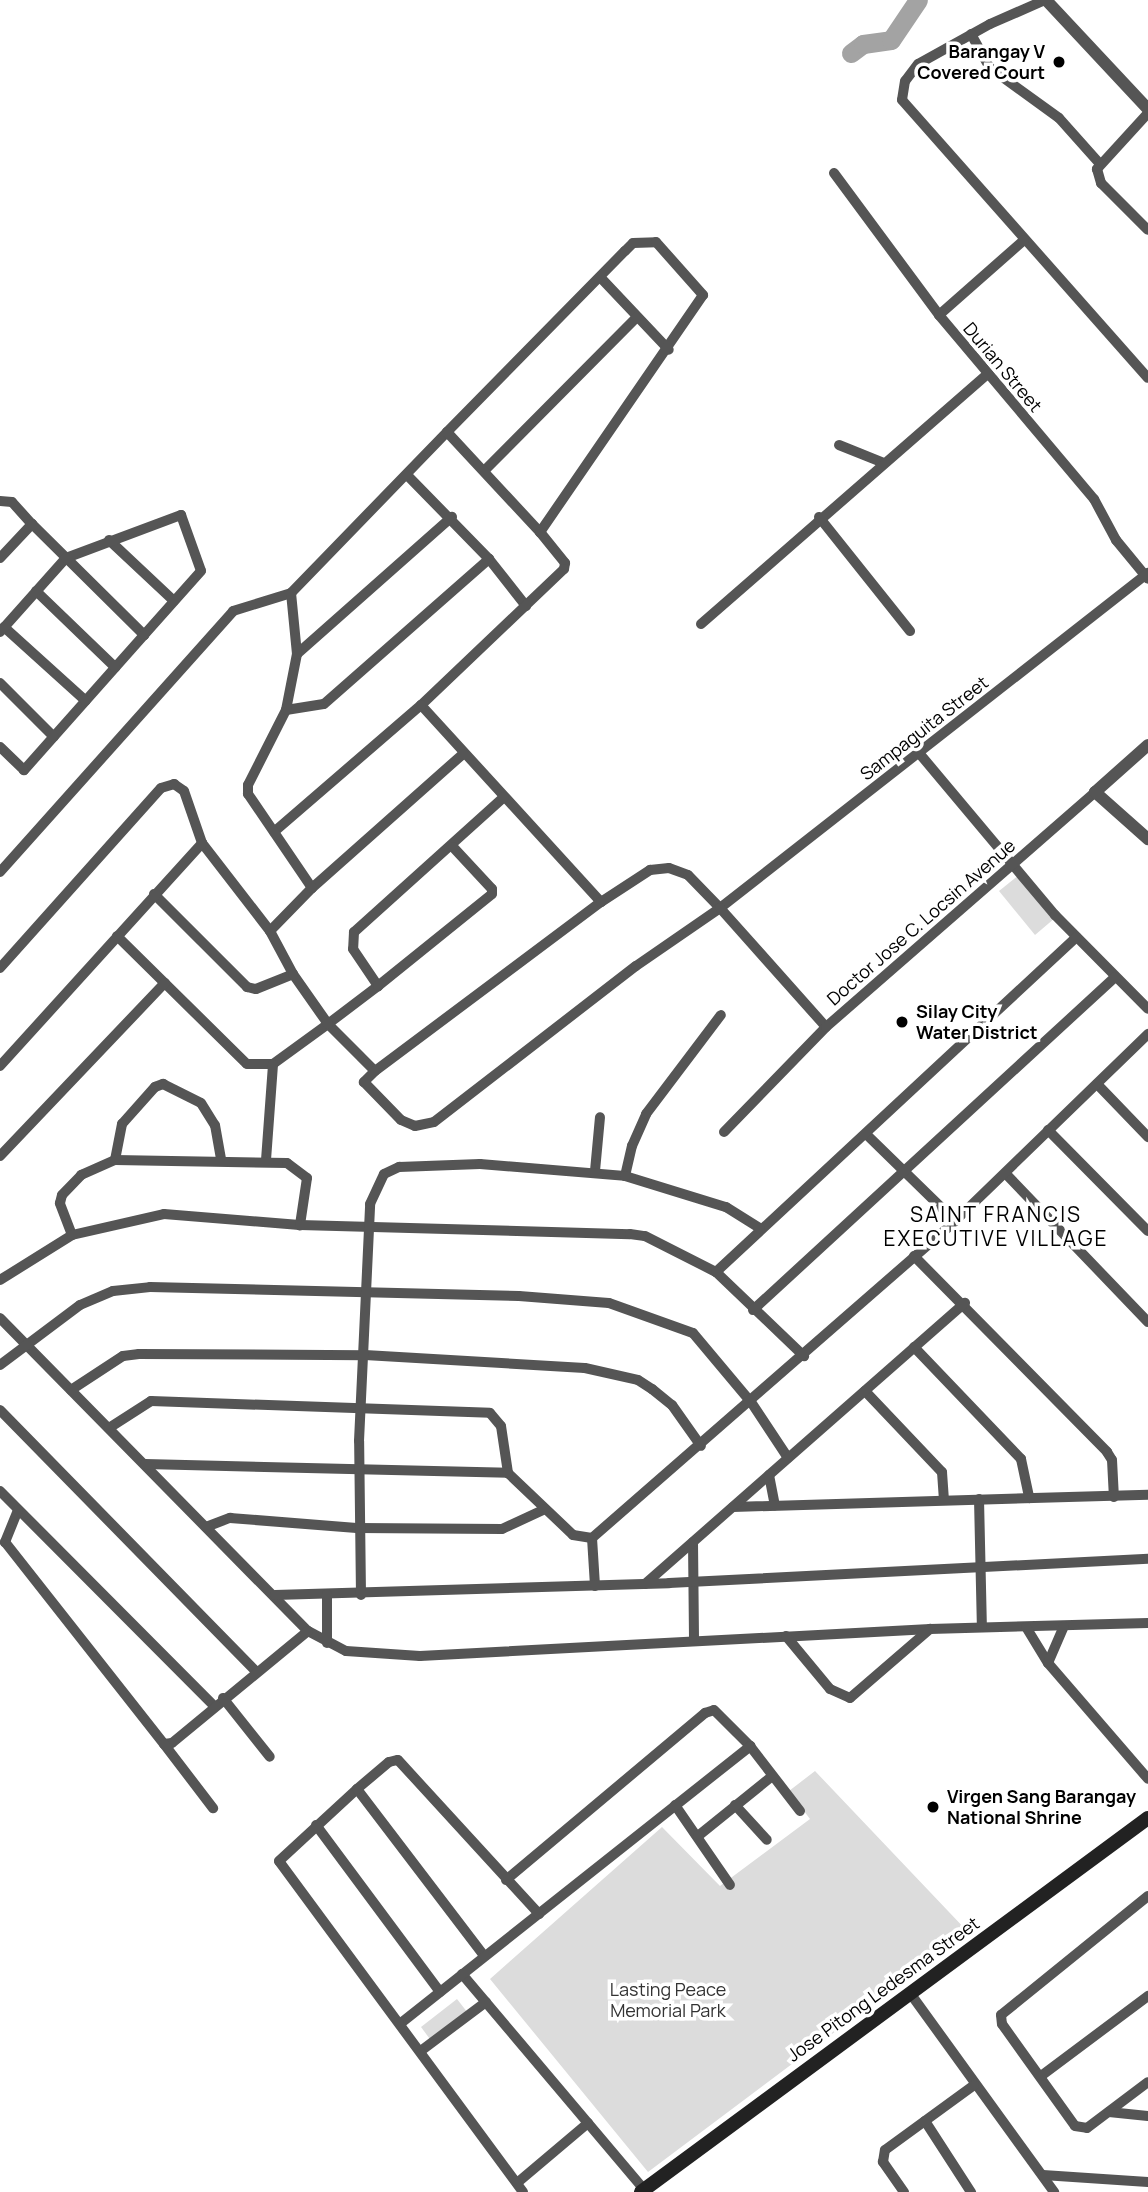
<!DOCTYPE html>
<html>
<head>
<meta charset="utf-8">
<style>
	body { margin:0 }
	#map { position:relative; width:1148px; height:2192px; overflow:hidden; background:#fff; font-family:Manrope,sans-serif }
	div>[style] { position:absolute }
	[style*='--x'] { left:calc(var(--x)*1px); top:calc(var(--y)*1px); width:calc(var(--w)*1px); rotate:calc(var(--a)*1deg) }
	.green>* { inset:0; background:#dcdcdc }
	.river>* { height:19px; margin:-9.5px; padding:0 9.5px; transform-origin:9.5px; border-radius:9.5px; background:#a3a3a3 }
	.minor>* { height:10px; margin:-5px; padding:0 5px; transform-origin:5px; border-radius:5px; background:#555 }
	.tertiary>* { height:12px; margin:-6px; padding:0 6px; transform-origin:6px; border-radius:6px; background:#555 }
	.secondary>* { height:14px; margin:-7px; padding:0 7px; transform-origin:7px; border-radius:7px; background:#222 }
	.dots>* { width:19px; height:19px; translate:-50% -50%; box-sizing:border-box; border:4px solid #fff; border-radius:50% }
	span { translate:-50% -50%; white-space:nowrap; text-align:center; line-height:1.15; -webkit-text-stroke:7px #fff; paint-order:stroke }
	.poi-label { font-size:18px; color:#000; font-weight:700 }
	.right { translate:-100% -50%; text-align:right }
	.left { translate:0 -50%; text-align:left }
	.street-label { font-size:18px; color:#000 }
	.park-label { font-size:18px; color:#333 }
	.quarter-label { font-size:21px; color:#000; letter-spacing:2px }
</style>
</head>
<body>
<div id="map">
	<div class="green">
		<i style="clip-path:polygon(1019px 875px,1055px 918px,1035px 935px,999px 891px)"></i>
		<i style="clip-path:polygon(815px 1771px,968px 1932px,648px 2172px,490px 1979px,662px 1827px,720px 1886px,810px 1819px,789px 1791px)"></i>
		<i style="clip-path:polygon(457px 1999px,471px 2017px,435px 2046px,421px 2027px)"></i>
	</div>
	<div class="river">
		<i style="--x:851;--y:53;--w:15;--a:-37"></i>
		<i style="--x:863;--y:44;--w:28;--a:-8"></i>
		<i style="--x:891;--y:40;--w:48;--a:-56"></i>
	</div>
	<div class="minor">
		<i style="--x:1045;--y:0;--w:60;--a:156.4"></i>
		<i style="--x:990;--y:24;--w:82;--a:150.9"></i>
		<i style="--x:918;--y:64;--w:21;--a:127"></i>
		<i style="--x:905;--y:81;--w:19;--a:99"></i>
		<i style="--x:902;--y:100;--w:371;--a:48.5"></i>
		<i style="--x:971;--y:34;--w:39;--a:61"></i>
		<i style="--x:990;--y:68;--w:85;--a:35.9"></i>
		<i style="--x:1059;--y:118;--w:62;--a:48.3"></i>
		<i style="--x:1148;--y:113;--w:76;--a:132.3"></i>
		<i style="--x:1097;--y:169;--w:15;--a:74"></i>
		<i style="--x:1101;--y:183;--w:66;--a:45"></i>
		<i style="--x:834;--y:173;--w:177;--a:53.5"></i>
		<i style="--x:939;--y:315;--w:241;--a:49.9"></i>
		<i style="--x:1094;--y:499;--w:47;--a:61.8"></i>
		<i style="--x:1116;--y:540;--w:50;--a:50.6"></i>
		<i style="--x:600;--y:277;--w:100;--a:46.6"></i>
		<i style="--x:939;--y:315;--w:113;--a:-41.4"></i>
		<i style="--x:447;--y:432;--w:254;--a:-45.5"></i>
		<i style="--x:625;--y:251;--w:11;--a:-45"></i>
		<i style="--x:633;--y:243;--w:23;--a:-2"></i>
		<i style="--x:656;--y:242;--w:71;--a:48.4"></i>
		<i style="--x:703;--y:295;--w:288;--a:124.5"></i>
		<i style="--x:839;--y:445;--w:48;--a:21.8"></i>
		<i style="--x:484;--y:471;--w:216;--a:-45.2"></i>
		<i style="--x:0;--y:501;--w:12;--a:5"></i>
		<i style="--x:12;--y:502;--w:30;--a:48"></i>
		<i style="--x:819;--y:517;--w:146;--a:51.4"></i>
		<i style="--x:109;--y:540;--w:89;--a:43.2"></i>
		<i style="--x:0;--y:558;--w:47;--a:-46.7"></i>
		<i style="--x:32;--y:524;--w:158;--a:44.7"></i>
		<i style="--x:144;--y:635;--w:181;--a:131.6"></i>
		<i style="--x:24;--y:770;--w:33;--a:-136"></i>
		<i style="--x:489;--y:559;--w:60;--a:51.8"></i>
		<i style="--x:36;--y:591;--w:110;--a:43.9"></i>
		<i style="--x:701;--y:624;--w:381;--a:-41.1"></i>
		<i style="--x:4;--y:627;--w:110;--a:42.1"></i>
		<i style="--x:0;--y:632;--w:99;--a:-48.3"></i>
		<i style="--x:66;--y:558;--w:123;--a:-20.5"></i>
		<i style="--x:181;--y:515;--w:59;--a:70.3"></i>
		<i style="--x:201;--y:571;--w:86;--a:131.7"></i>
		<i style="--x:297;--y:654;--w:207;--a:-41.5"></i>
		<i style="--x:0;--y:683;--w:76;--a:45"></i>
		<i style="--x:421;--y:705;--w:267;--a:47.6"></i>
		<i style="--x:286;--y:710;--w:38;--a:-9"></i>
		<i style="--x:324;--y:704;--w:220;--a:-41.3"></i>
		<i style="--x:489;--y:559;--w:116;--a:-134.3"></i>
		<i style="--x:919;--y:753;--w:212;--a:50"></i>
		<i style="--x:1055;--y:915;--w:132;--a:45.3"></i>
		<i style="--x:504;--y:797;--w:202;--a:138"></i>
		<i style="--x:354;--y:932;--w:17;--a:93"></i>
		<i style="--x:353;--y:949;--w:45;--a:56"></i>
		<i style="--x:378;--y:986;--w:63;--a:142.8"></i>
		<i style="--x:328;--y:1024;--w:66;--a:45"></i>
		<i style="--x:375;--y:1071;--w:282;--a:-36.8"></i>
		<i style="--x:601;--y:902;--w:59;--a:-33.1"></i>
		<i style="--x:650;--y:870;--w:19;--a:-6"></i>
		<i style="--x:669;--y:868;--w:20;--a:20"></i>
		<i style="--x:688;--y:875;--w:46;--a:45.9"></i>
		<i style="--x:720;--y:908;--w:544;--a:-38.05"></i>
		<i style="--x:0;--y:872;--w:350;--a:-48.2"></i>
		<i style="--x:233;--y:611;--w:61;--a:-17.2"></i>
		<i style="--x:291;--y:593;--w:224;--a:-45.9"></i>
		<i style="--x:447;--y:432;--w:137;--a:47.1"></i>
		<i style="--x:540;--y:532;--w:40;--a:51"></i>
		<i style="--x:565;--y:563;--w:6;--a:99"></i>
		<i style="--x:564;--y:569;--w:197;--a:136.4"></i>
		<i style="--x:421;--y:705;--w:194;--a:139.2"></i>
		<i style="--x:312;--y:888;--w:202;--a:-41.6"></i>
		<i style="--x:154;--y:894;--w:132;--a:45"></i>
		<i style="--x:247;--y:987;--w:9;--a:13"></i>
		<i style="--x:256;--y:989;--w:40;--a:-22"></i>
		<i style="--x:293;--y:974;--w:49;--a:-118.1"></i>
		<i style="--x:117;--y:936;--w:182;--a:44.6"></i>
		<i style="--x:247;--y:1064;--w:26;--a:0"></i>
		<i style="--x:273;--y:1064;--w:68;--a:-36"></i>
		<i style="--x:328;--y:1024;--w:61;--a:-125"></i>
		<i style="--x:0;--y:968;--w:241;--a:-48.2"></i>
		<i style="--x:161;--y:788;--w:14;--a:-17"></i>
		<i style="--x:174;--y:784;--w:12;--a:35"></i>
		<i style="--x:184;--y:791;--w:55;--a:70.9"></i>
		<i style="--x:202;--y:843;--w:111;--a:52.3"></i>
		<i style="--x:270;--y:931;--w:60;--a:-45.7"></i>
		<i style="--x:312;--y:888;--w:114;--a:-124.2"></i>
		<i style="--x:248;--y:794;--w:9;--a:-90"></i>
		<i style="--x:248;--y:785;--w:84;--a:-63.1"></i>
		<i style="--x:286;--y:710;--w:57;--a:-78.9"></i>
		<i style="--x:297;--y:654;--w:61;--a:-95.6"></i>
		<i style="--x:378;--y:986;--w:146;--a:-38.9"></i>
		<i style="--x:492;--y:894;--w:5;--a:-90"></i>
		<i style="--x:492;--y:889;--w:57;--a:-132.9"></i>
		<i style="--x:0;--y:1066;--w:301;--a:-47.8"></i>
		<i style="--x:375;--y:1071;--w:16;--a:135"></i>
		<i style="--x:364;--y:1082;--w:53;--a:45.8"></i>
		<i style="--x:401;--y:1120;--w:15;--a:23"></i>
		<i style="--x:415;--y:1126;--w:19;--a:-12"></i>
		<i style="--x:434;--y:1122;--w:255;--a:-37.7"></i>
		<i style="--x:636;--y:966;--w:102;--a:-34.6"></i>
		<i style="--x:720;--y:908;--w:159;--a:48.3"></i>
		<i style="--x:1097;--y:1084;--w:74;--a:46.1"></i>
		<i style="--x:1048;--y:1130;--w:142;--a:45.3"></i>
		<i style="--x:724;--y:1132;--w:146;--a:-45.8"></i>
		<i style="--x:826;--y:1027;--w:357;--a:-41.1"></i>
		<i style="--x:867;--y:1135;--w:123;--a:44.3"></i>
		<i style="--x:0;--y:1156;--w:239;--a:-46.4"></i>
		<i style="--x:115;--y:1160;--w:37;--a:-79"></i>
		<i style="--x:122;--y:1124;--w:50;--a:-48.3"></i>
		<i style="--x:155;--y:1087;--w:9;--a:-21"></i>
		<i style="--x:163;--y:1084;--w:42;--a:26.6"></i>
		<i style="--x:201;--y:1103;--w:26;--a:58"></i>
		<i style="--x:215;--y:1125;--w:35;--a:80"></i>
		<i style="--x:266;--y:1160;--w:96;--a:-85.8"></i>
		<i style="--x:595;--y:1171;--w:54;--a:-84.7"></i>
		<i style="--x:1006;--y:1174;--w:205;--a:46.2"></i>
		<i style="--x:625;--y:1176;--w:31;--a:-77"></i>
		<i style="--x:632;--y:1146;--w:35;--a:-66"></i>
		<i style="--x:646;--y:1114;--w:124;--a:-52.9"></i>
		<i style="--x:72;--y:1235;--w:34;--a:-111"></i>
		<i style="--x:60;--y:1203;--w:8;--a:-76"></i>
		<i style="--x:62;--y:1195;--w:28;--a:-46"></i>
		<i style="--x:81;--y:1175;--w:37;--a:-24"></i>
		<i style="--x:115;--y:1160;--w:172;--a:1"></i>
		<i style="--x:287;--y:1163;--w:25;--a:37"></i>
		<i style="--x:307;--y:1178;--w:48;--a:98.5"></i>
		<i style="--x:914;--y:1256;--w:275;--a:45.4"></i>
		<i style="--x:1107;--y:1452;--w:9;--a:58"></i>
		<i style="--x:1112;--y:1460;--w:37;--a:87"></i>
		<i style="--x:716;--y:1272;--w:492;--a:-42.9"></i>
		<i style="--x:0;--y:1280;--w:85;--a:-32"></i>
		<i style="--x:72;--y:1235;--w:94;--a:-12.9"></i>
		<i style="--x:164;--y:1214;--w:136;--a:4.6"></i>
		<i style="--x:300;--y:1225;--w:330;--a:1.6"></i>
		<i style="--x:630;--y:1234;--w:15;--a:8"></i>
		<i style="--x:645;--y:1236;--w:80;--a:26.9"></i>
		<i style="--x:716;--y:1272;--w:122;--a:43.7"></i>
		<i style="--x:753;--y:1310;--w:492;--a:-42.6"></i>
		<i style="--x:0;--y:1318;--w:439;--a:45.5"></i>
		<i style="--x:308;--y:1631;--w:43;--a:27.8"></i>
		<i style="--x:346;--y:1651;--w:74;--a:3.9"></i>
		<i style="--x:420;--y:1656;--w:511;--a:-3.03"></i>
		<i style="--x:930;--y:1629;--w:218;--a:-1.6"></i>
		<i style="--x:914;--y:1347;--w:155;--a:46.3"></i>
		<i style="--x:1021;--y:1459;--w:40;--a:78"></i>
		<i style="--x:0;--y:1365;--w:100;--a:-36.9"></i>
		<i style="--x:80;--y:1305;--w:36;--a:-23"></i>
		<i style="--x:113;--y:1291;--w:37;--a:-6"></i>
		<i style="--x:150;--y:1287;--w:369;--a:1.4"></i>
		<i style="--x:519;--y:1296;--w:90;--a:4.4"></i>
		<i style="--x:609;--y:1303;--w:89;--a:19.7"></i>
		<i style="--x:693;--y:1333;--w:90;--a:50"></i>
		<i style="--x:751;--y:1402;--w:67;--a:56.5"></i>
		<i style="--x:71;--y:1390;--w:62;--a:-33.2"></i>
		<i style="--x:123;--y:1356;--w:16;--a:-7"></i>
		<i style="--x:139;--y:1354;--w:226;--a:0.3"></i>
		<i style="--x:365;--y:1355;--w:220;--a:3.4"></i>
		<i style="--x:585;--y:1368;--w:54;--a:12.8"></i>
		<i style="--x:638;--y:1380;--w:17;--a:33"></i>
		<i style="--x:652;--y:1389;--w:26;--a:39"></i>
		<i style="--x:672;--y:1405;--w:50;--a:54.7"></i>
		<i style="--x:865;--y:1391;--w:112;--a:46.5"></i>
		<i style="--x:942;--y:1472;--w:28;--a:86"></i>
		<i style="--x:0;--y:1410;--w:366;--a:45.6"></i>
		<i style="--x:109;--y:1428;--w:50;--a:-32.7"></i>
		<i style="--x:151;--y:1401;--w:339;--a:2"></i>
		<i style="--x:490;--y:1413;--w:17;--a:50"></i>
		<i style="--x:501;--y:1426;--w:48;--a:81.5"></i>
		<i style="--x:508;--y:1473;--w:90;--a:43.6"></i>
		<i style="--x:573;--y:1535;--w:19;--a:9"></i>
		<i style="--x:592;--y:1538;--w:482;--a:-41.1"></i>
		<i style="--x:955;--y:1221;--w:269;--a:-44.1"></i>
		<i style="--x:145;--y:1464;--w:363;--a:1.4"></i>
		<i style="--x:769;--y:1475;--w:31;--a:79"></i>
		<i style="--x:0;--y:1491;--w:302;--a:45.1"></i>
		<i style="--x:979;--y:1499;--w:128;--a:88.7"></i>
		<i style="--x:733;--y:1507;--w:415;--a:-1.7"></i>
		<i style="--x:18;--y:1510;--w:35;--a:112"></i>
		<i style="--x:5;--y:1542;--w:257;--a:51.8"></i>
		<i style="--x:164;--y:1744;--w:8;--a:-7"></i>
		<i style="--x:172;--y:1743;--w:176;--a:-39.5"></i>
		<i style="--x:206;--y:1527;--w:26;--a:-21"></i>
		<i style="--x:230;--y:1518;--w:127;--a:4.5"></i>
		<i style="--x:357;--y:1528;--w:145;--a:0.4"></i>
		<i style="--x:502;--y:1529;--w:47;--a:-24.9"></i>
		<i style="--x:592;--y:1538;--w:48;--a:86.4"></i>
		<i style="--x:693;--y:1542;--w:98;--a:89.4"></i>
		<i style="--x:645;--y:1584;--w:426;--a:-41.3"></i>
		<i style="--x:275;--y:1595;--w:394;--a:-1.7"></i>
		<i style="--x:669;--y:1583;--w:480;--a:-2.9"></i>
		<i style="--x:361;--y:1595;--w:154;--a:-90.7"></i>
		<i style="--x:359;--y:1441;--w:237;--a:-87.3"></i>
		<i style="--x:370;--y:1204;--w:33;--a:-65"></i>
		<i style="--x:384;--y:1174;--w:17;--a:-25"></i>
		<i style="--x:399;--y:1167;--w:81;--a:-2.1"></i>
		<i style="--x:480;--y:1164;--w:145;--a:4.7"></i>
		<i style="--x:625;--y:1176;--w:106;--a:17.1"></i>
		<i style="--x:726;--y:1207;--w:40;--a:32"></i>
		<i style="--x:1026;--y:1627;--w:42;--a:58.6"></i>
		<i style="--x:1048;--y:1663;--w:153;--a:49.2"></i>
		<i style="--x:786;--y:1636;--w:69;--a:50.3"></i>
		<i style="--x:830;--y:1689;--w:22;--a:24"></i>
		<i style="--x:850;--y:1698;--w:106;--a:-40.8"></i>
		<i style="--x:327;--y:1643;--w:49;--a:-90"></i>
		<i style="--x:1048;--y:1663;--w:40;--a:-66.6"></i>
		<i style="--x:223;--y:1698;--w:75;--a:51.5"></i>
		<i style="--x:164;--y:1744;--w:81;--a:52.6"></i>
		<i style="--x:357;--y:1789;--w:210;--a:52.7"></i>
		<i style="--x:675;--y:1805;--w:97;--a:55.5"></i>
		<i style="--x:735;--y:1805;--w:47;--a:47.6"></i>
		<i style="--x:316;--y:1825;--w:208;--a:53.4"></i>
		<i style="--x:698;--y:1836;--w:94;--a:-38.9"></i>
		<i style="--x:506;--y:1880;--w:260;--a:-40"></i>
		<i style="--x:705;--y:1713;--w:9;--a:-18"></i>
		<i style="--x:714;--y:1710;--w:51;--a:45"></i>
		<i style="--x:750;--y:1746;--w:82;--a:52.4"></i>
		<i style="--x:1148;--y:1896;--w:189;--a:141"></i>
		<i style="--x:1001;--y:2015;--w:9;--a:84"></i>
		<i style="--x:1002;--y:2024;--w:125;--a:54.4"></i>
		<i style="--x:1075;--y:2126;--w:12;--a:9"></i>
		<i style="--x:1087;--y:2128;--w:76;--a:-37"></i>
		<i style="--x:462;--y:1974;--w:282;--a:49.8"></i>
		<i style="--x:910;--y:1993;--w:246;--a:54.1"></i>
		<i style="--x:401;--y:2023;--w:446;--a:-38.4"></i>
		<i style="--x:422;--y:2050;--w:80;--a:-36.9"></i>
		<i style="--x:1041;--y:2076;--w:134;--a:-36.8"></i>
		<i style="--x:1109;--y:2112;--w:39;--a:6"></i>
		<i style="--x:925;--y:2121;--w:85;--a:57.1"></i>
		<i style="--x:1043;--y:2175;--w:105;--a:3.8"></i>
		<i style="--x:517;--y:2183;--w:93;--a:-40.2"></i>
		<i style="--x:523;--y:2192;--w:411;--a:-126.4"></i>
		<i style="--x:279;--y:1861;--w:106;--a:-42.7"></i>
		<i style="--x:357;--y:1789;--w:42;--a:-40.2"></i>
		<i style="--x:389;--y:1762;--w:9;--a:-13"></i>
		<i style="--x:398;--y:1760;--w:209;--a:47.5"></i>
		<i style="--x:904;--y:2192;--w:37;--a:-125"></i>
		<i style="--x:883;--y:2162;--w:12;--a:-81"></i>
		<i style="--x:885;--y:2150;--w:110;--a:-36.1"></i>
	</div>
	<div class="tertiary">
		<i style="--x:1046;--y:0;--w:149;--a:46.9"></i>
		<i style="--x:1148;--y:745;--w:71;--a:138.4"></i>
		<i style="--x:1095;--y:792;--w:71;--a:41.6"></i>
	</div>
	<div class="secondary">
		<i style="--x:641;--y:2192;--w:630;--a:-36.42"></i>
	</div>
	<div class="dots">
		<i style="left:1059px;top:62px;background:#000"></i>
		<i style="left:902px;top:1022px;background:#000"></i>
		<i style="left:933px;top:1807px;background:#000"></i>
	</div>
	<div class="poi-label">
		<span class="right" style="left:1045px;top:62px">Barangay V<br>Covered Court</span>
		<span class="left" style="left:916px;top:1022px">Silay City<br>Water District</span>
		<span class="left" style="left:947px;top:1807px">Virgen Sang Barangay<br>National Shrine</span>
	</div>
	<div class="street-label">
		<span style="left:1003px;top:367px;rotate:50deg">Durian Street</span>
		<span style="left:924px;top:728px;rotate:-38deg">Sampaguita Street</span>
		<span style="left:921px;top:922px;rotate:-41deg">Doctor Jose C. Locsin Avenue</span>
		<span style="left:883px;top:1989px;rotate:-36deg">Jose Pitong Ledesma Street</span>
	</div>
	<div class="park-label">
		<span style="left:668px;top:2000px">Lasting Peace<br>Memorial Park</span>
	</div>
	<div class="quarter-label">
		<span style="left:996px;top:1226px">SAINT FRANCIS<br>EXECUTIVE VILLAGE</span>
	</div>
</div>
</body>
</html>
